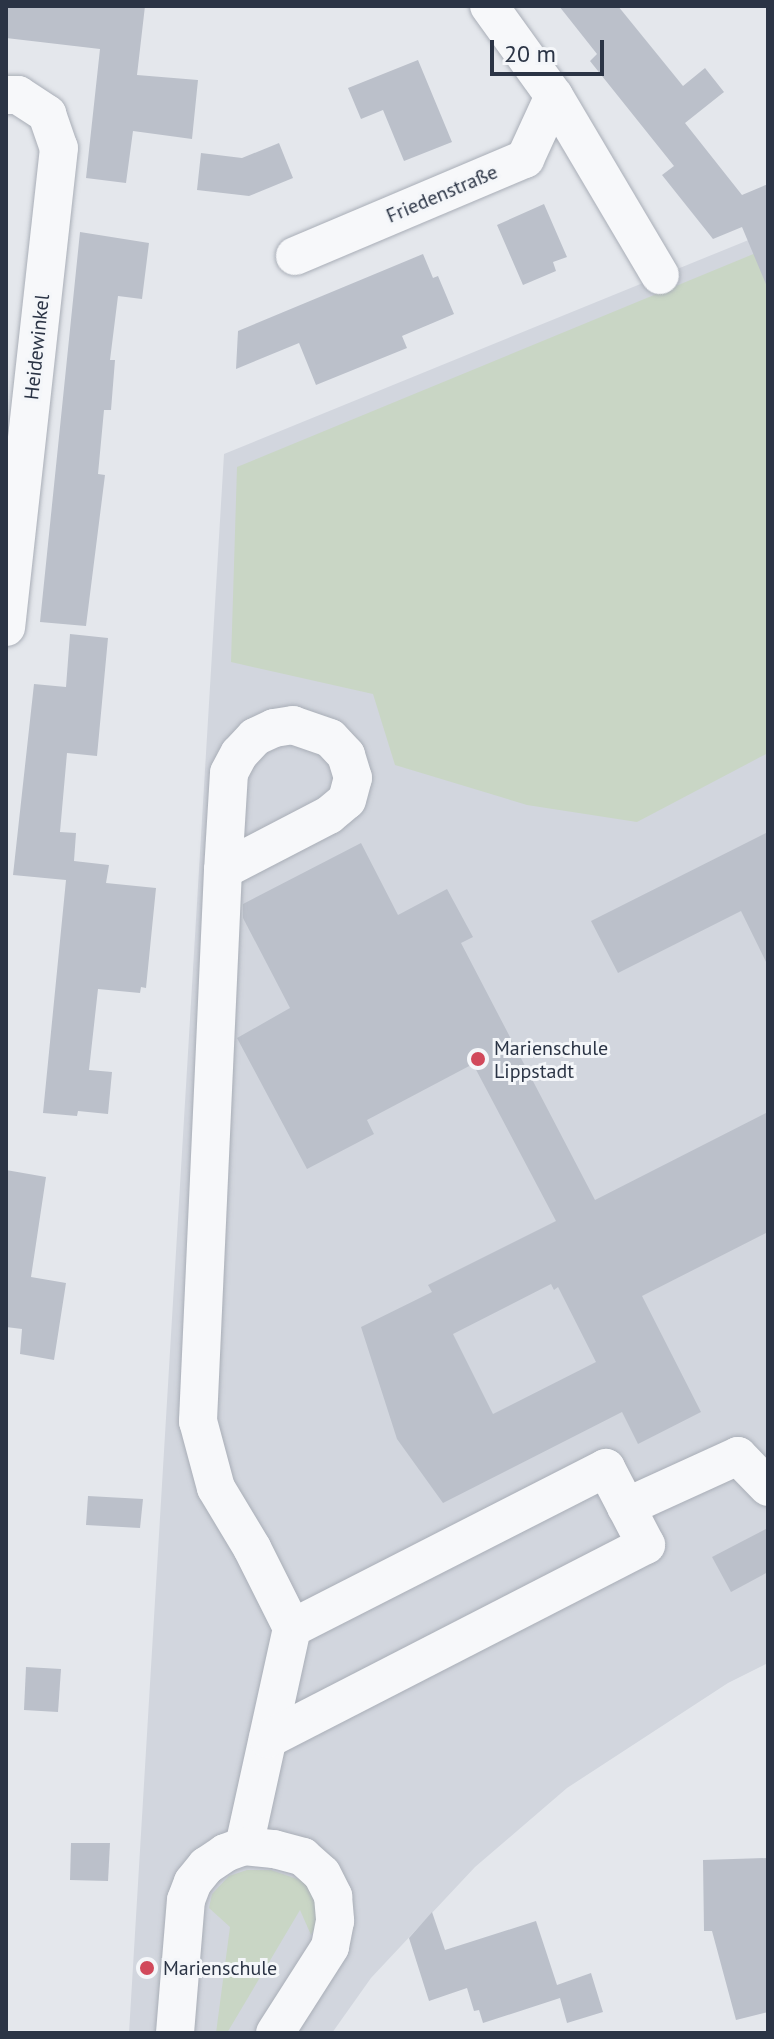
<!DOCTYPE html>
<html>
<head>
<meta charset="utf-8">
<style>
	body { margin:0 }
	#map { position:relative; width:774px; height:2039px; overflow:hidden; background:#e4e7ec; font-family:"PT Sans",sans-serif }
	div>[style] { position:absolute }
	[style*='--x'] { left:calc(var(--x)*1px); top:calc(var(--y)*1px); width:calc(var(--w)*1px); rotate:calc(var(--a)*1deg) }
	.built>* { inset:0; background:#d2d6de }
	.green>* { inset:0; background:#c9d6c5 }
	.building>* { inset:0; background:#bbc0ca }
	.roads { filter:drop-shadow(0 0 2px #a9aeb7) drop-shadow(0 0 2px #a9aeb7) }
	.minor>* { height:38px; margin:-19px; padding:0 19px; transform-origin:19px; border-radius:19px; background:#f7f8fa }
	.dots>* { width:22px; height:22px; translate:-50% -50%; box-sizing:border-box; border:4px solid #f4f6f9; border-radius:50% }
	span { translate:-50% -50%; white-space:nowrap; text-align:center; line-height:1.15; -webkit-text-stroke:6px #f4f6f9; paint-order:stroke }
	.street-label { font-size:20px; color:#2b3445 }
	.poi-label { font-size:20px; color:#2b3445 }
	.left { translate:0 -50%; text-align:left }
	.frame { position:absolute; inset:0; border:8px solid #2b3445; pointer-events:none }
	.scale { position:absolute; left:490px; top:40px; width:114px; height:36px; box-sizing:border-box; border:4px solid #2b3445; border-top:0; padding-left:10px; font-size:24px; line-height:28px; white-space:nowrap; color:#2b3445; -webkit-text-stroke:6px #f4f6f9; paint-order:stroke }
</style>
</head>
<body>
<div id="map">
	<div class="built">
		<i style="clip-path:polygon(768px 232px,768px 1663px,728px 1683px,567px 1788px,475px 1867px,371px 1978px,332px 2033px,129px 2033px,224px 454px)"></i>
	</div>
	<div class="green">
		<i style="clip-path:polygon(768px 248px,768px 753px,637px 822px,527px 805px,395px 765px,373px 694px,231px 662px,237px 467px)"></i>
		<i style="clip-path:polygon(247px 1870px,271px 1870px,306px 1882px,315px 1893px,318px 1923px,311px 1935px,300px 1910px,227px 2033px,216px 2033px,230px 1927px,209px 1908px,212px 1894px,229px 1876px)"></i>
	</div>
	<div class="building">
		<i style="clip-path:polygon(6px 6px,145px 6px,137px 75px,198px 80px,192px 139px,133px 131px,126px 183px,86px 178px,100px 49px,6px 38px)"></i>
		<i style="clip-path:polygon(559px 6px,618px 6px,683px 86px,705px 68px,724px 92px,685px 123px,742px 195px,768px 184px,768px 289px,742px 227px,713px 239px,662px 175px,674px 166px,590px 61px,597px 54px)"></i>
		<i style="clip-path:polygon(418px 60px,452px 142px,404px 161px,383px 110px,361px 119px,348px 88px)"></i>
		<i style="clip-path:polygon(279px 143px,293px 178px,249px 196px,197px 190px,201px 153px,242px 158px)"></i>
		<i style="clip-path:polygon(544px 204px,567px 257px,553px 262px,556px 271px,523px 285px,497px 225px)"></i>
		<i style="clip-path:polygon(80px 232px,149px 243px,142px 299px,118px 296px,110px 360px,115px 360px,111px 410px,104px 410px,98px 474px,105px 475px,86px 626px,40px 622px)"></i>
		<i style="clip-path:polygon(423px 254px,433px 278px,438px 276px,454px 314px,402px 336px,407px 348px,316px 385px,299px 343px,236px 369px,238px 331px)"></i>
		<i style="clip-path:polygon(70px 634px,108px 638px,97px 756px,67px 753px,60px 832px,76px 833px,74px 861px,109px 865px,106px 883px,156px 888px,146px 988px,141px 987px,140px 993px,98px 989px,89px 1070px,112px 1072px,108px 1114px,78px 1111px,77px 1116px,43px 1113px,66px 880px,13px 875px,34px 684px,66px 687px)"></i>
		<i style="clip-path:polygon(768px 832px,768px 966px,741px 911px,618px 973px,591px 921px)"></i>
		<i style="clip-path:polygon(evenodd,361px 843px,398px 915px,447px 889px,473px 937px,461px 943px,595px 1200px,768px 1112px,768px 1232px,642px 1296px,701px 1412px,638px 1444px,622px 1412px,443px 1503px,397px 1439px,361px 1327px,432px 1292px,428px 1285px,556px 1221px,473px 1064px,367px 1120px,374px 1134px,307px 1169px,237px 1038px,290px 1008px,243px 918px,243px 904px,361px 843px,551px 1284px,554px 1290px,558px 1287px,596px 1362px,493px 1414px,453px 1334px,551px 1284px)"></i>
		<i style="clip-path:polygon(6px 1170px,46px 1177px,31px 1277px,66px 1283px,54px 1360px,20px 1354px,22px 1329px,6px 1327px)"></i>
		<i style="clip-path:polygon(88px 1496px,143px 1499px,140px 1528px,86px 1525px)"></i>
		<i style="clip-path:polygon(768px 1528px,768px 1572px,731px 1592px,712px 1557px)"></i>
		<i style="clip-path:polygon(26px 1667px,61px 1669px,58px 1712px,24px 1710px)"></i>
		<i style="clip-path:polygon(71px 1843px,110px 1843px,108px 1881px,70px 1880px)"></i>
		<i style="clip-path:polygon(768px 1858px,768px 2012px,736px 2020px,712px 1931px,704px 1931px,703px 1860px)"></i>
		<i style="clip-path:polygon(432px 1912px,445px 1950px,536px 1921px,557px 1985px,591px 1973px,603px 2012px,567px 2023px,560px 1998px,483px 2023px,479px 2010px,474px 2011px,467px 1988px,429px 2001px,409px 1938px)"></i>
	</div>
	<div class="roads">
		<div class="minor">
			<i style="--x:6;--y:95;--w:12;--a:0"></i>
			<i style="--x:18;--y:95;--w:35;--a:33"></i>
			<i style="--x:47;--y:114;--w:36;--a:71"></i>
			<i style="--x:59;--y:148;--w:482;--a:96.3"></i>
			<i style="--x:554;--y:96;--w:208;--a:59.4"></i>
			<i style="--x:295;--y:256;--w:250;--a:-22.9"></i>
			<i style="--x:525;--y:159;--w:69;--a:-65.3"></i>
			<i style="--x:554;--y:96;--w:111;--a:-125.8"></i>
			<i style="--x:223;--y:870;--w:119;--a:-27.4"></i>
			<i style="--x:329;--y:815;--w:23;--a:-40"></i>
			<i style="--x:347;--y:800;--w:23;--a:-75"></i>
			<i style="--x:353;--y:778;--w:24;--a:-107"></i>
			<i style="--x:346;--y:755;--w:23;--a:-133"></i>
			<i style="--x:330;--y:738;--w:39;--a:-161"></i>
			<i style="--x:293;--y:725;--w:19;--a:171"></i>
			<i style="--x:274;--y:728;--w:21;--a:155"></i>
			<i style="--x:255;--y:737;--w:23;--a:133"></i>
			<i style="--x:239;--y:754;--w:21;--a:118"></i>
			<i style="--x:229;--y:773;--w:97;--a:93.5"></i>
			<i style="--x:223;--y:870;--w:552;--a:92.6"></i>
			<i style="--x:198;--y:1421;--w:69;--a:75"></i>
			<i style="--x:216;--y:1488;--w:70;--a:59"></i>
			<i style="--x:252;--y:1548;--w:89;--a:63.4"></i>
			<i style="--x:292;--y:1628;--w:223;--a:102.4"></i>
			<i style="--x:626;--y:1507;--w:123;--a:-24.5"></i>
			<i style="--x:738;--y:1456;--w:43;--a:45.9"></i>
			<i style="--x:268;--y:1739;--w:425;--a:-27.2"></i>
			<i style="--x:646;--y:1545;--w:87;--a:-117.5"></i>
			<i style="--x:606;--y:1468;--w:352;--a:153"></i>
			<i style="--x:175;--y:2033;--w:133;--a:-85.3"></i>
			<i style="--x:186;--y:1900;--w:19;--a:-69"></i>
			<i style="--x:193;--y:1882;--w:21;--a:-51"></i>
			<i style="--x:206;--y:1866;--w:23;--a:-34"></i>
			<i style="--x:225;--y:1853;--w:20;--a:-20"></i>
			<i style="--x:244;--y:1846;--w:30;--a:6"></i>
			<i style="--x:274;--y:1849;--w:30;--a:15"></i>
			<i style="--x:303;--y:1857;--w:25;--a:42"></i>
			<i style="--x:322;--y:1874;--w:25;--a:63"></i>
			<i style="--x:333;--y:1896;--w:25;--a:85"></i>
			<i style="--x:335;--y:1921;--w:26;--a:101"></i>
			<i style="--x:330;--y:1947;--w:102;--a:122.6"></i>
		</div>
	</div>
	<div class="dots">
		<i style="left:478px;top:1059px;background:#d1495b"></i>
		<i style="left:147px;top:1968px;background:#d1495b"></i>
	</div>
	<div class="street-label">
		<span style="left:442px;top:194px;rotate:-23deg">Friedenstraße</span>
		<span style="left:37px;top:347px;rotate:-84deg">Heidewinkel</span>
	</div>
	<div class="poi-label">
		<span class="left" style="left:494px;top:1060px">Marienschule<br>Lippstadt</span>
		<span class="left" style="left:163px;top:1968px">Marienschule</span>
	</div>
	<div class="frame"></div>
	<div class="scale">20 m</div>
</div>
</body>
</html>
